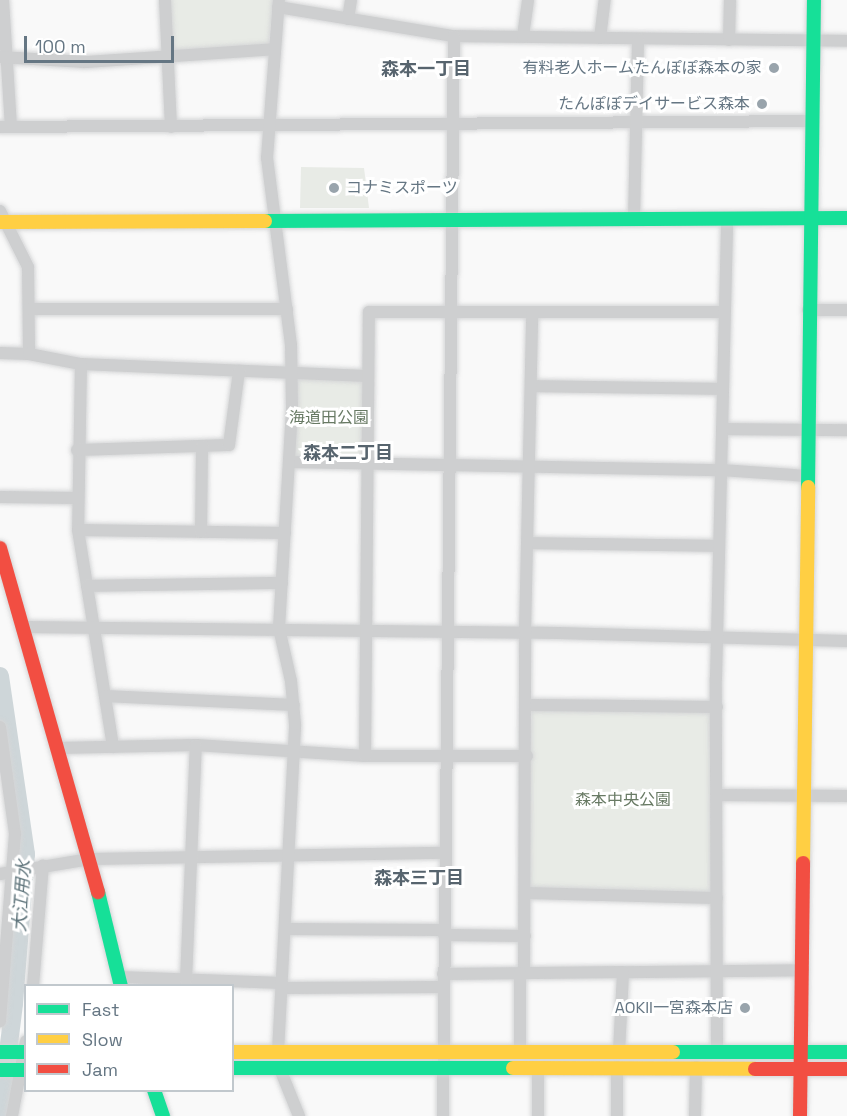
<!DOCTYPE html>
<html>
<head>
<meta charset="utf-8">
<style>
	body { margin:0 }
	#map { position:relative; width:847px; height:1116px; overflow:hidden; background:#f9f9f9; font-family:"Space Grotesk","Noto Sans JP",sans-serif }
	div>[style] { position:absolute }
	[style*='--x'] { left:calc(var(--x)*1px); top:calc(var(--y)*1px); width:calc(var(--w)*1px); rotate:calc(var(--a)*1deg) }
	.green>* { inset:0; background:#e8ebe6 }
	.river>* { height:18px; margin:-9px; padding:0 9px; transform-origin:9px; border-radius:9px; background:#ced6d9 }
	.roads { filter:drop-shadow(0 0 2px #d5d6d7) drop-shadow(0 0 2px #d5d6d7) }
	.street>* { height:12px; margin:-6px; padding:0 6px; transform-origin:6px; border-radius:6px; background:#cecfd0 }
	.fast>* { height:14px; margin:-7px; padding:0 7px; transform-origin:7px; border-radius:7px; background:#16e098 }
	.slow>* { height:14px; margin:-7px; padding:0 7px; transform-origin:7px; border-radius:7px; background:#ffcf43 }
	.jam>* { height:14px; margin:-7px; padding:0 7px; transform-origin:7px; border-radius:7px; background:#f24e42 }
	.dots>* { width:16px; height:16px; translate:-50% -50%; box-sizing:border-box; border:3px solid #fff; border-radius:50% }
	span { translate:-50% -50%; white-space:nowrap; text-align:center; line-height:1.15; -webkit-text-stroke:6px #fff; paint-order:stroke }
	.poi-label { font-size:16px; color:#657683 }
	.right { translate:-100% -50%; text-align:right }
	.left { translate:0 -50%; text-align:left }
	.park-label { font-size:16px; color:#687a64 }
	.neighbourhood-label { font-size:18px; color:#57646e; font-weight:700 }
	.water-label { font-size:18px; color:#60757c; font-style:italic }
	.legend { position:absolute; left:24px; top:984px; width:210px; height:108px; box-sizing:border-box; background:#fff; border:2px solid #c1c8cd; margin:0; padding:8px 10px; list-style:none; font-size:18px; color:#657683 }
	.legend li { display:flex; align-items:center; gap:12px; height:30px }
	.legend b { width:30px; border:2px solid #c1c8cd }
	.scale { position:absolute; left:24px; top:36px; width:150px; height:27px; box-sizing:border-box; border:3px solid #657683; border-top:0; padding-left:8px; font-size:18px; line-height:21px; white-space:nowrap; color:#657683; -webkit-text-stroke:4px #fff; paint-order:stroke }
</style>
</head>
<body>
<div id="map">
	<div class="green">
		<i style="clip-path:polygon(170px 0,273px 0,269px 44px,173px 51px)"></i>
		<i style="clip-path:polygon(301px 167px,364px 168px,369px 208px,300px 208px)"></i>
		<i style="clip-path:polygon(296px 379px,364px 380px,364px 460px,293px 457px)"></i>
		<i style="clip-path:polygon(532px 705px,717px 707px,717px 898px,525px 893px)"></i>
	</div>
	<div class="river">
		<i style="--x:0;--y:676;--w:180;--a:81.7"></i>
		<i style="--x:26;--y:854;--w:150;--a:94.6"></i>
		<i style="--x:14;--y:1004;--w:113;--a:97.1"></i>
	</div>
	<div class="roads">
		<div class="street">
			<i style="--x:3;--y:0;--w:127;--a:86.4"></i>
			<i style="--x:165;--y:0;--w:127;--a:87.3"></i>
			<i style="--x:278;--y:7;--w:178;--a:9.4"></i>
			<i style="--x:454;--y:36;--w:393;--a:0.7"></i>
			<i style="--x:348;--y:19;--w:19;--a:-81"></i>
			<i style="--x:523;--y:36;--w:36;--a:-82"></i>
			<i style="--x:600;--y:38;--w:38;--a:-83"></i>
			<i style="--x:729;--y:40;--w:40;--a:-88.6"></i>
			<i style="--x:0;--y:57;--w:85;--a:3.4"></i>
			<i style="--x:85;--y:62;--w:190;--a:-3.9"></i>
			<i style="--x:0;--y:127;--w:813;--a:-0.42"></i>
			<i style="--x:0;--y:211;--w:63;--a:63.4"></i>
			<i style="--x:28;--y:267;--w:87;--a:89.3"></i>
			<i style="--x:634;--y:219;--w:180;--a:-88.7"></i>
			<i style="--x:29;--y:309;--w:258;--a:0"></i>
			<i style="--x:808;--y:310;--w:39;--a:0"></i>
			<i style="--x:0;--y:353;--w:29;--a:2"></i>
			<i style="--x:29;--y:354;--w:53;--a:10.9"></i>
			<i style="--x:81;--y:364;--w:286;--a:2.4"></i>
			<i style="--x:81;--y:364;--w:166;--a:91"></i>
			<i style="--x:78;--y:530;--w:220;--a:80.8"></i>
			<i style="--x:531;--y:386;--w:192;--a:0.9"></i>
			<i style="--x:722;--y:429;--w:125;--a:0.5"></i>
			<i style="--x:77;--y:450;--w:152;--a:-1.9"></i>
			<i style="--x:229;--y:445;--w:75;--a:-82.3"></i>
			<i style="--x:289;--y:462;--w:432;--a:1.1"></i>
			<i style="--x:721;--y:470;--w:86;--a:4"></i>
			<i style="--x:0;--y:497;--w:77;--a:0.7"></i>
			<i style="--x:78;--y:530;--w:207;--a:0.8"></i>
			<i style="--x:201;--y:532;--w:86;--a:-89.3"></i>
			<i style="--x:529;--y:543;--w:190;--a:0.9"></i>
			<i style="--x:87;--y:586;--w:195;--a:-0.9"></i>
			<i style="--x:23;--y:627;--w:535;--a:0.64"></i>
			<i style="--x:558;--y:633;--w:289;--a:1.6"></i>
			<i style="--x:105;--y:696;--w:189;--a:2.7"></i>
			<i style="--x:527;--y:705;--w:190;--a:0.6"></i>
			<i style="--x:0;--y:727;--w:108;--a:82"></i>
			<i style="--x:15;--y:834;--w:188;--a:94.6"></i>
			<i style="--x:58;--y:748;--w:138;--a:-1.2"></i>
			<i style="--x:196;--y:745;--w:169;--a:3.7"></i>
			<i style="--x:365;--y:756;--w:162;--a:0"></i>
			<i style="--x:365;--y:756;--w:444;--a:-89.5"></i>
			<i style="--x:369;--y:312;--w:355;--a:0"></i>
			<i style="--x:717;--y:795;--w:130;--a:0.4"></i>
			<i style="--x:0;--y:874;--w:91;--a:-9.5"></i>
			<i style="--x:90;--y:859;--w:354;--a:-1"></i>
			<i style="--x:525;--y:893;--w:192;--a:1.5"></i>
			<i style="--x:285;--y:929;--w:159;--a:0.4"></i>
			<i style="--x:444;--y:935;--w:81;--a:0.7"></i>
			<i style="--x:524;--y:973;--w:341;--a:-89.8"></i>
			<i style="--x:525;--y:632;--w:318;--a:-88.7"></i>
			<i style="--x:443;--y:974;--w:360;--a:-0.6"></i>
			<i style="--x:119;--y:977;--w:163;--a:2.1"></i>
			<i style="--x:186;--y:980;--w:235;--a:-87.6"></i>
			<i style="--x:33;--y:986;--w:121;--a:-85.3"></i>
			<i style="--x:282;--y:988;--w:161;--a:-0.4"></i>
			<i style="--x:717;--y:1050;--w:372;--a:-90.2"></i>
			<i style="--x:716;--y:678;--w:459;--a:-88.6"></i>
			<i style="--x:278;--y:1052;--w:328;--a:-87"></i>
			<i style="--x:295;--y:724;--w:43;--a:-95.3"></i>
			<i style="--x:291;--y:681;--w:54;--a:-102.8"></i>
			<i style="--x:279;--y:628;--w:221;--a:-86.6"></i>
			<i style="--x:292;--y:407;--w:62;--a:-90.9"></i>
			<i style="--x:291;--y:345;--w:189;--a:-97.3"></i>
			<i style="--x:267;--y:158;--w:158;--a:-85.7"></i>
			<i style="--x:520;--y:1052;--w:79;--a:-90"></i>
			<i style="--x:619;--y:1052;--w:80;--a:-87.1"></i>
			<i style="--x:617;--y:1067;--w:49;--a:90"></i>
			<i style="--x:538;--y:1068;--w:48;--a:90"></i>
			<i style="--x:280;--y:1069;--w:51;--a:68"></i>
			<i style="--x:12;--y:1116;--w:76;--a:-79.4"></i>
			<i style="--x:443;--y:1116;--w:1080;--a:-89.42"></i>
			<i style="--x:695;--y:1116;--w:49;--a:-88.8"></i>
		</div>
		<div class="fast">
			<i style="--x:265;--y:221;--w:582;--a:-0.3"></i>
			<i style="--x:808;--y:487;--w:487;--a:-89.3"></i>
			<i style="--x:98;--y:892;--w:97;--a:76.3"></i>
			<i style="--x:0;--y:1052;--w:26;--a:0"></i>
			<i style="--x:673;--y:1052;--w:174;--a:0"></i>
			<i style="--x:232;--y:1068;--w:281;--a:0"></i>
			<i style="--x:0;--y:1070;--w:26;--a:0"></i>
			<i style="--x:154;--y:1090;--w:28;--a:71"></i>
		</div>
		<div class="slow">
			<i style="--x:0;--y:222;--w:265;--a:-0.2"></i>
			<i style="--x:803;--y:863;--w:376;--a:-89.2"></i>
			<i style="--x:232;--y:1052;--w:441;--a:0"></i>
			<i style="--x:513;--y:1068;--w:242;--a:0.2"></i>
		</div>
		<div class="jam">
			<i style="--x:0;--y:548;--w:358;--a:74.1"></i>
			<i style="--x:755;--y:1069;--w:92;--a:0"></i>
			<i style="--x:800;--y:1116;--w:253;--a:-89.3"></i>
		</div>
	</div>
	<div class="dots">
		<i style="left:774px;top:68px;background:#99a4ac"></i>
		<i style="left:762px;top:104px;background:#99a4ac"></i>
		<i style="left:334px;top:188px;background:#99a4ac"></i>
		<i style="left:745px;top:1008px;background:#99a4ac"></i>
	</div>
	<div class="poi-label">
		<span class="right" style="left:762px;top:68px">有料老人ホームたんぽぽ森本の家</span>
		<span class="right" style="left:750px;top:104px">たんぽぽデイサービス森本</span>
		<span class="left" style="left:346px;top:188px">コナミスポーツ</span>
		<span class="right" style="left:733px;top:1008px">AOKII一宮森本店</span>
	</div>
	<div class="park-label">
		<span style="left:329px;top:418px">海道田公園</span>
		<span style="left:623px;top:800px">森本中央公園</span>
	</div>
	<div class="neighbourhood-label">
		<span style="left:426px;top:69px">森本一丁目</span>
		<span style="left:348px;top:453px">森本二丁目</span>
		<span style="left:419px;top:878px">森本三丁目</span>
	</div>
	<div class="water-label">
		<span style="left:22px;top:896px;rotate:-86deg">大江用水</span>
	</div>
	<ul class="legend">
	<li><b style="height:8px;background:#16e098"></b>Fast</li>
	<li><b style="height:8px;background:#ffcf43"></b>Slow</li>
	<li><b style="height:8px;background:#f24e42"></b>Jam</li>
	</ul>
	<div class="scale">100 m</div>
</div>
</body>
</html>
